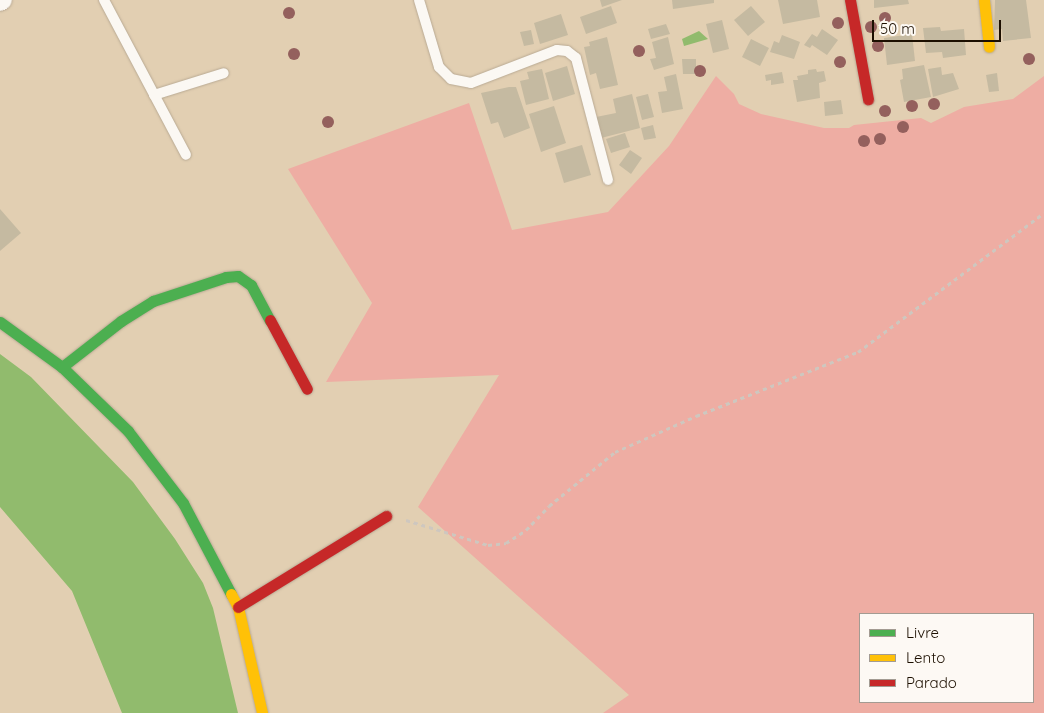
<!DOCTYPE html>
<html>
<head>
<meta charset="utf-8">
<style>
	body { margin:0 }
	#map { position:relative; width:1044px; height:713px; overflow:hidden; background:#e2cfb2; font-family:Quicksand,sans-serif }
	div>[style] { position:absolute }
	[style*='--x'] { left:calc(var(--x)*1px); top:calc(var(--y)*1px); width:calc(var(--w)*1px); rotate:calc(var(--a)*1deg) }
	.green>* { inset:0; background:#eeada3 }
	.water>* { inset:0; background:#91bb6d }
	.building>* { inset:0; background:#c5baa1 }
	.path>* { height:3px; margin-top:-1.5px; transform-origin:0; background:repeating-linear-gradient(90deg,#cec7bf 0 4px,transparent 0 8px) }
	.roads { filter:drop-shadow(0 0 1px #b9aa94) drop-shadow(0 0 1px #b9aa94) }
	.lane>* { height:10px; margin:-5px; padding:0 5px; transform-origin:5px; border-radius:5px; background:#fbf8f3 }
	.street>* { height:20px; margin:-10px; padding:0 10px; transform-origin:10px; border-radius:10px; background:#fbf8f3 }
	.fast>* { height:11px; margin:-5.5px; padding:0 5.5px; transform-origin:5.5px; border-radius:5.5px; background:#4caf50 }
	.slow>* { height:11px; margin:-5.5px; padding:0 5.5px; transform-origin:5.5px; border-radius:5.5px; background:#ffc107 }
	.jam>* { height:11px; margin:-5.5px; padding:0 5.5px; transform-origin:5.5px; border-radius:5.5px; background:#c62828 }
	.trees>* { width:12px; height:12px; margin:-6px; border-radius:50%; background:#94605d }
	span { translate:-50% -50%; white-space:nowrap; text-align:center; line-height:1.15; -webkit-text-stroke:4px #fdf9f4; paint-order:stroke }
	.legend { position:absolute; left:859px; top:613px; width:175px; height:90px; box-sizing:border-box; background:#fdf9f4; border:1px solid #a39b92; margin:0; padding:6px 9px; list-style:none; font-size:15px; color:#1c0f00 }
	.legend li { display:flex; align-items:center; gap:10px; height:25px }
	.legend b { width:25px; border:1px solid #a39b92 }
	.scale { position:absolute; left:872px; top:20px; width:129px; height:22px; box-sizing:border-box; border:2px solid #1c0f00; border-top:0; padding-left:6px; font-size:15px; line-height:18px; white-space:nowrap; color:#1c0f00; -webkit-text-stroke:4px #fdf9f4; paint-order:stroke }
</style>
</head>
<body>
<div id="map">
	<div class="green">
		<i style="clip-path:polygon(evenodd,716px 76px,734px 94px,739px 104px,761px 114px,824px 128px,849px 128px,854px 125px,921px 118px,931px 123px,964px 107px,1013px 99px,1044px 76px,1044px 713px,603px 713px,629px 695px,418px 507px,499px 375px,326px 382px,372px 303px,288px 169px,469px 103px,512px 230px,608px 212px,669px 146px,716px 76px,1033px 614px,1033px 702px,860px 702px,860px 614px,1033px 614px)"></i>
	</div>
	<div class="water">
		<i style="clip-path:polygon(699px 31px,708px 39px,684px 46px,682px 39px)"></i>
		<i style="clip-path:polygon(0 354px,31px 377px,133px 482px,175px 539px,203px 583px,213px 608px,238px 713px,122px 713px,72px 591px,0 507px)"></i>
	</div>
	<div class="building">
		<i style="clip-path:polygon(600px 0,622px 0,602px 7px)"></i>
		<i style="clip-path:polygon(672px 0,714px 0,714px 3px,673px 9px)"></i>
		<i style="clip-path:polygon(778px 0,817px 0,820px 17px,783px 24px)"></i>
		<i style="clip-path:polygon(874px 0,908px 0,909px 4px,874px 8px)"></i>
		<i style="clip-path:polygon(995px 0,1026px 0,1031px 38px,1003px 41px,1002px 29px,994px 30px)"></i>
		<i style="clip-path:polygon(611px 6px,617px 23px,586px 34px,580px 17px)"></i>
		<i style="clip-path:polygon(751px 6px,765px 22px,748px 36px,734px 20px)"></i>
		<i style="clip-path:polygon(561px 14px,568px 35px,540px 44px,534px 23px)"></i>
		<i style="clip-path:polygon(722px 20px,729px 49px,713px 53px,706px 24px)"></i>
		<i style="clip-path:polygon(666px 24px,670px 34px,651px 39px,648px 29px)"></i>
		<i style="clip-path:polygon(940px 27px,941px 31px,964px 29px,966px 55px,943px 58px,942px 52px,926px 53px,923px 28px)"></i>
		<i style="clip-path:polygon(822px 29px,838px 40px,827px 55px,812px 45px,810px 48px,804px 45px,812px 34px,817px 37px)"></i>
		<i style="clip-path:polygon(531px 30px,534px 44px,524px 46px,520px 32px)"></i>
		<i style="clip-path:polygon(912px 34px,915px 61px,887px 65px,884px 38px)"></i>
		<i style="clip-path:polygon(782px 35px,800px 42px,794px 59px,770px 52px,774px 41px,779px 43px)"></i>
		<i style="clip-path:polygon(607px 37px,618px 85px,600px 89px,596px 73px,590px 75px,584px 47px,590px 46px,589px 42px)"></i>
		<i style="clip-path:polygon(668px 37px,674px 64px,654px 70px,650px 59px,656px 58px,652px 42px)"></i>
		<i style="clip-path:polygon(751px 39px,769px 48px,760px 66px,742px 57px)"></i>
		<i style="clip-path:polygon(682px 59px,696px 59px,696px 74px,683px 74px)"></i>
		<i style="clip-path:polygon(924px 65px,931px 97px,904px 102px,900px 80px,903px 79px,902px 69px)"></i>
		<i style="clip-path:polygon(567px 66px,575px 94px,553px 101px,545px 73px)"></i>
		<i style="clip-path:polygon(941px 67px,942px 75px,953px 73px,959px 89px,933px 97px,928px 69px)"></i>
		<i style="clip-path:polygon(542px 69px,549px 99px,526px 105px,520px 81px,529px 79px,527px 72px)"></i>
		<i style="clip-path:polygon(816px 69px,817px 72px,824px 71px,826px 81px,819px 83px,820px 98px,797px 102px,793px 80px,798px 80px,797px 76px,808px 74px,808px 70px)"></i>
		<i style="clip-path:polygon(782px 72px,784px 83px,771px 85px,771px 80px,766px 81px,765px 75px)"></i>
		<i style="clip-path:polygon(997px 73px,999px 91px,989px 92px,986px 75px)"></i>
		<i style="clip-path:polygon(676px 74px,683px 109px,662px 113px,658px 92px,667px 91px,664px 77px)"></i>
		<i style="clip-path:polygon(509px 87px,516px 87px,530px 128px,504px 138px,498px 122px,491px 124px,481px 93px)"></i>
		<i style="clip-path:polygon(632px 94px,640px 128px,601px 138px,596px 117px,616px 113px,613px 99px)"></i>
		<i style="clip-path:polygon(648px 94px,654px 117px,642px 120px,636px 97px)"></i>
		<i style="clip-path:polygon(841px 100px,843px 114px,825px 116px,824px 102px)"></i>
		<i style="clip-path:polygon(554px 106px,566px 143px,541px 152px,529px 114px)"></i>
		<i style="clip-path:polygon(653px 125px,656px 138px,644px 140px,641px 128px)"></i>
		<i style="clip-path:polygon(625px 133px,630px 147px,611px 153px,606px 139px)"></i>
		<i style="clip-path:polygon(582px 145px,591px 175px,564px 183px,555px 153px)"></i>
		<i style="clip-path:polygon(630px 150px,642px 158px,631px 174px,619px 165px)"></i>
		<i style="clip-path:polygon(0 209px,21px 233px,0 251px)"></i>
	</div>
	<div class="path">
		<i style="--x:406;--y:520;--w:86;--a:17"></i>
		<i style="--x:488;--y:545;--w:18;--a:-6"></i>
		<i style="--x:506;--y:543;--w:24;--a:-33"></i>
		<i style="--x:526;--y:530;--w:33;--a:-46"></i>
		<i style="--x:549;--y:506;--w:85;--a:-39.3"></i>
		<i style="--x:615;--y:452;--w:89;--a:-24"></i>
		<i style="--x:696;--y:416;--w:174;--a:-21.6"></i>
		<i style="--x:858;--y:352;--w:232;--a:-36.8"></i>
	</div>
	<div class="roads">
		<div class="lane">
			<i style="--x:104;--y:0;--w:175;--a:62.1"></i>
			<i style="--x:419;--y:0;--w:70;--a:73.4"></i>
			<i style="--x:439;--y:67;--w:17;--a:45"></i>
			<i style="--x:451;--y:79;--w:20;--a:11"></i>
			<i style="--x:471;--y:83;--w:92;--a:-21"></i>
			<i style="--x:557;--y:50;--w:10;--a:6"></i>
			<i style="--x:567;--y:51;--w:11;--a:38"></i>
			<i style="--x:576;--y:58;--w:126;--a:75.3"></i>
			<i style="--x:154;--y:95;--w:73;--a:-17.4"></i>
		</div>
		<div class="street">
			<i style="--x:0;--y:1;--w:2;--a:-27"></i>
		</div>
		<div class="fast">
			<i style="--x:0;--y:322;--w:77;--a:36"></i>
			<i style="--x:62;--y:367;--w:92;--a:44.1"></i>
			<i style="--x:128;--y:431;--w:91;--a:52.6"></i>
			<i style="--x:183;--y:503;--w:103;--a:62.2"></i>
			<i style="--x:62;--y:367;--w:75;--a:-37.9"></i>
			<i style="--x:121;--y:321;--w:38;--a:-32"></i>
			<i style="--x:153;--y:301;--w:77;--a:-18.2"></i>
			<i style="--x:226;--y:277;--w:12;--a:-5"></i>
			<i style="--x:238;--y:276;--w:16;--a:35"></i>
			<i style="--x:251;--y:285;--w:40;--a:62"></i>
		</div>
		<div class="slow">
			<i style="--x:984;--y:0;--w:47;--a:83.9"></i>
			<i style="--x:231;--y:594;--w:15;--a:62"></i>
			<i style="--x:238;--y:607;--w:109;--a:77.2"></i>
		</div>
		<div class="jam">
			<i style="--x:850;--y:0;--w:101;--a:79.7"></i>
			<i style="--x:270;--y:320;--w:78;--a:61.8"></i>
			<i style="--x:238;--y:607;--w:174;--a:-31.6"></i>
		</div>
	</div>
	<div class="trees">
		<i style="left:289px;top:13px"></i>
		<i style="left:885px;top:18px"></i>
		<i style="left:838px;top:23px"></i>
		<i style="left:871px;top:27px"></i>
		<i style="left:878px;top:46px"></i>
		<i style="left:639px;top:51px"></i>
		<i style="left:294px;top:54px"></i>
		<i style="left:1029px;top:59px"></i>
		<i style="left:840px;top:62px"></i>
		<i style="left:700px;top:71px"></i>
		<i style="left:934px;top:104px"></i>
		<i style="left:912px;top:106px"></i>
		<i style="left:885px;top:111px"></i>
		<i style="left:328px;top:122px"></i>
		<i style="left:903px;top:127px"></i>
		<i style="left:880px;top:139px"></i>
		<i style="left:864px;top:141px"></i>
	</div>
	<ul class="legend">
	<li><b style="height:6px;background:#4caf50"></b>Livre</li>
	<li><b style="height:6px;background:#ffc107"></b>Lento</li>
	<li><b style="height:6px;background:#c62828"></b>Parado</li>
	</ul>
	<div class="scale">50 m</div>
</div>
</body>
</html>
